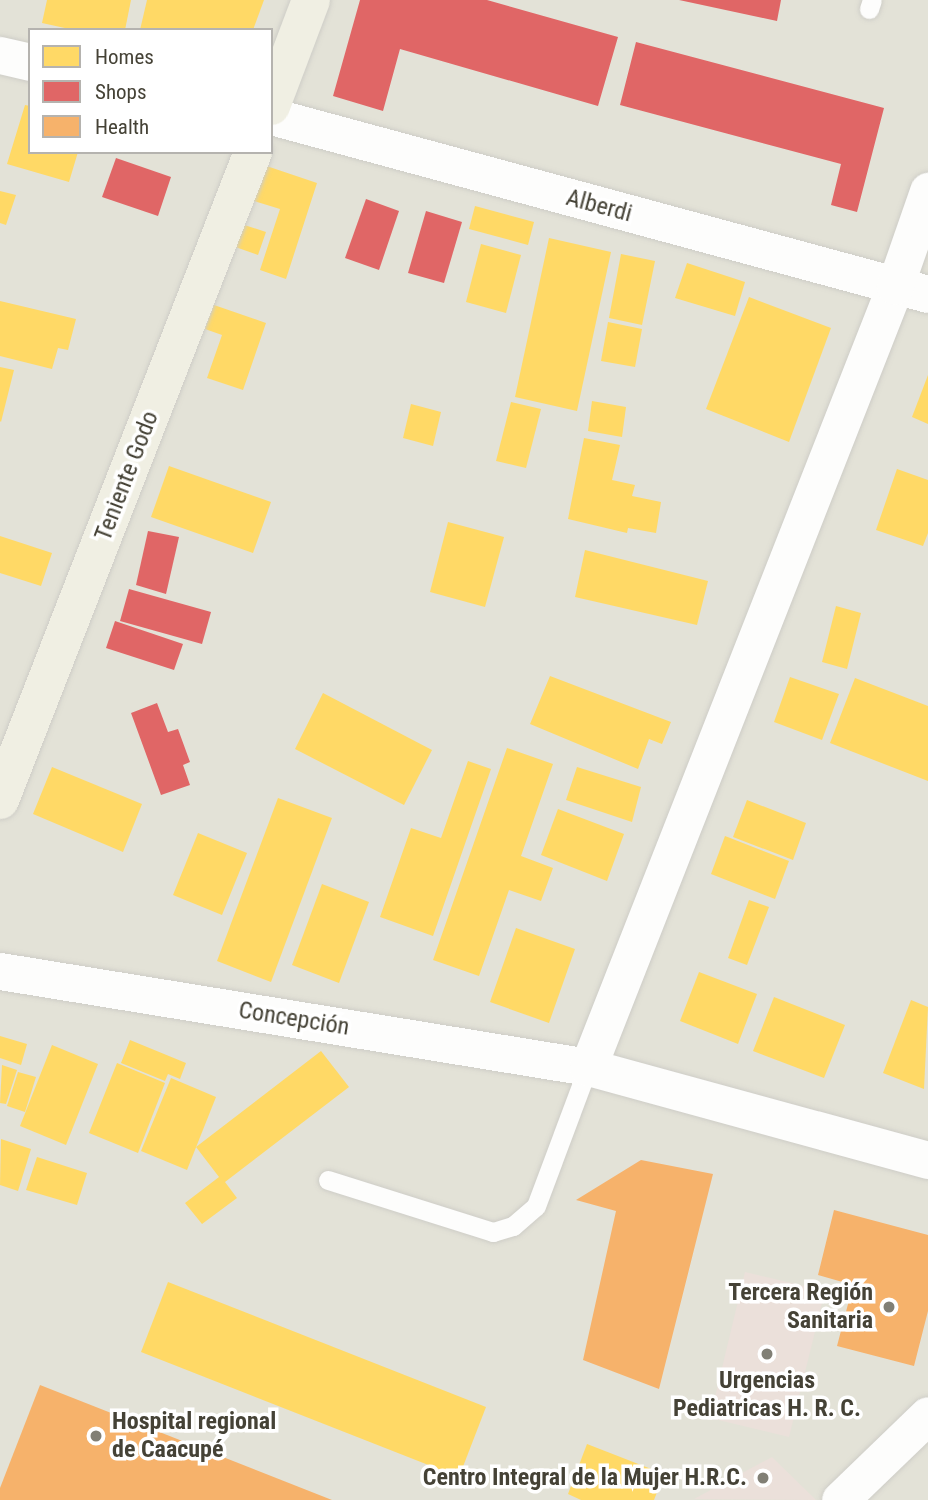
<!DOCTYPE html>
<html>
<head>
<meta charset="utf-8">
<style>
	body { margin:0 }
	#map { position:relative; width:928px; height:1500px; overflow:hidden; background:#f0efe9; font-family:"Roboto Condensed",sans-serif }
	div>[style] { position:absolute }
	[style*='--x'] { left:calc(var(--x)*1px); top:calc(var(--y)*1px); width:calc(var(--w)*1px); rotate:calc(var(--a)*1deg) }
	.residential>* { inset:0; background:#e3e2d7 }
	.medical>* { inset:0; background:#ebe0da }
	.homes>* { inset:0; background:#ffd966 }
	.shops>* { inset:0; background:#e06666 }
	.health>* { inset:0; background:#f6b26b }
	.roads { filter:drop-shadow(0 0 2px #cecdc7) drop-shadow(0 0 2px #cecdc7) }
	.service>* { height:19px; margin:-9.5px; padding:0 9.5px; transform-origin:9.5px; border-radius:9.5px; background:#fdfdfc }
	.minor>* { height:37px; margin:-18.5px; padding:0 18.5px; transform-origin:18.5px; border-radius:18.5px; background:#fdfdfc }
	.primary>* { height:38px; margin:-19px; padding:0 19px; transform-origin:19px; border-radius:19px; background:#f0efe3 }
	.dots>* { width:19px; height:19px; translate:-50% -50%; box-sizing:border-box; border:4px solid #fff; border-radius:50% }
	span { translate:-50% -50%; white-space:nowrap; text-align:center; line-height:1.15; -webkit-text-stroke:7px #fff; paint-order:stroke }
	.street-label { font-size:24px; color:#454236 }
	.poi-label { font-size:24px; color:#454236; font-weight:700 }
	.right { translate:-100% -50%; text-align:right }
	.left { translate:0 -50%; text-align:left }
	.legend { position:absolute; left:28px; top:28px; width:245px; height:126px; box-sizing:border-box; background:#fff; border:2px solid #b5b3af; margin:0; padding:9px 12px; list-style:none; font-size:21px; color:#454236 }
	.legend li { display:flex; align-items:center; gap:14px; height:35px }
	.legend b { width:35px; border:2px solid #b5b3af }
</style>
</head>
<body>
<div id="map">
	<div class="residential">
		<i style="clip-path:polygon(evenodd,0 0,928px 0,928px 1500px,0 1500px,0 0,30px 30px,271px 30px,271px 152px,30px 152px,30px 30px)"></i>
	</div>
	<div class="medical">
		<i style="clip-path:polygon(745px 1272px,825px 1291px,789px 1437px,710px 1418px)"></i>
		<i style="clip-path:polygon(772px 1457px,816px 1500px,694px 1499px)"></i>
	</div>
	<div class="homes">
		<i style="clip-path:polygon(47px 0,131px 0,125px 30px,74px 30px,42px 23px)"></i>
		<i style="clip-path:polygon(147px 0,264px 0,253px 30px,140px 30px)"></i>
		<i style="clip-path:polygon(25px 105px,30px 106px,30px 152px,78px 152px,69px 182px,7px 164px)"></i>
		<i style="clip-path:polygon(252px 161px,317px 183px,286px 279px,260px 270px,280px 209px,241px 197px)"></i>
		<i style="clip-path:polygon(0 191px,16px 195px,6px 225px,0 223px)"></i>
		<i style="clip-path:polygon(475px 206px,534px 222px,528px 245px,469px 229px)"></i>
		<i style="clip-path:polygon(232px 221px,266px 232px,258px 255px,224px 243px)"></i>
		<i style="clip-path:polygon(549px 238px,611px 252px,577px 411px,515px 397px)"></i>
		<i style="clip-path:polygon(481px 244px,521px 255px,506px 313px,466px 302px)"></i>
		<i style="clip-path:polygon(621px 254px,655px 261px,642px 325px,609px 318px)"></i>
		<i style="clip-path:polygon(687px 263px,745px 282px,735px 316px,675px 298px)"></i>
		<i style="clip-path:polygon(749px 297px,831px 328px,789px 442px,706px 409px)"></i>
		<i style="clip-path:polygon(0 301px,76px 319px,68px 350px,58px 348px,52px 369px,0 356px)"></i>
		<i style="clip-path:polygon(214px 305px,266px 323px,243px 390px,207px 378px,222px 335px,205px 329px)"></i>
		<i style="clip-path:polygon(608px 322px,642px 329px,635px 367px,601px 361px)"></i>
		<i style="clip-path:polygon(0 367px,14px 370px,1px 422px,0 421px)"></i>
		<i style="clip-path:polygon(928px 375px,928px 424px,912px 417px)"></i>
		<i style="clip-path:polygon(592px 401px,626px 407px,622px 437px,588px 431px)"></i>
		<i style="clip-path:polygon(511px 402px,541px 409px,526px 468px,496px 461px)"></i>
		<i style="clip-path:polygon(411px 404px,441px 412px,433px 446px,403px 438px)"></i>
		<i style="clip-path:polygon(584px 438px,620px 445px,612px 480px,635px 485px,632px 496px,661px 502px,656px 533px,628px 528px,627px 533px,568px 519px)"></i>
		<i style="clip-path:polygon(169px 466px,271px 502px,253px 553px,151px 517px)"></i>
		<i style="clip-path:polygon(897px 469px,928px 480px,928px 533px,923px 546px,876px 530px)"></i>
		<i style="clip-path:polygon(448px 522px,504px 537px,485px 607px,430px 592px)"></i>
		<i style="clip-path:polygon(0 536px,52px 553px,41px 586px,0 573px)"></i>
		<i style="clip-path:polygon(585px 550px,708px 581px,697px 625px,575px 597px)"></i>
		<i style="clip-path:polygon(836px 606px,861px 613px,847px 669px,822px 662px)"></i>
		<i style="clip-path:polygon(550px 676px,671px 722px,662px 744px,649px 739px,638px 769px,530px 724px)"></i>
		<i style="clip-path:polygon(790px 677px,839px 694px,822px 740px,774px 722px)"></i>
		<i style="clip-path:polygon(855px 678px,928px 706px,928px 781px,830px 743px)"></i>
		<i style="clip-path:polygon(323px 693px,432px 750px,404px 805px,295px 749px)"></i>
		<i style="clip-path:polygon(507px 748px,553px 764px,521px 856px,553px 868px,541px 901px,509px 890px,479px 976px,433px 960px)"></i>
		<i style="clip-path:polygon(468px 761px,491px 769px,433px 936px,380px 917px,411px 828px,441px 838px)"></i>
		<i style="clip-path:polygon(52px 767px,142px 804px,123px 852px,33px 814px)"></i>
		<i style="clip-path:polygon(577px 767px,641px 787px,632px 822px,566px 800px)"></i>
		<i style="clip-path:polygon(278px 798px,332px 818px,271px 982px,217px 961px)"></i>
		<i style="clip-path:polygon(747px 800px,806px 823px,793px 860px,733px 837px)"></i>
		<i style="clip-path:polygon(558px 809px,624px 834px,607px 881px,541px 855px)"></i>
		<i style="clip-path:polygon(198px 833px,247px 853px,222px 915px,173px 895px)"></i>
		<i style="clip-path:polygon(725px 836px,789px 861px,775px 899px,711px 874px)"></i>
		<i style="clip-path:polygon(322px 884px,369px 902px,339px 983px,292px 965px)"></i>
		<i style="clip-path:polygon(749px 900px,769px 907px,747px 965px,728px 958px)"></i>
		<i style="clip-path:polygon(516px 928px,575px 949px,549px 1023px,490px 1002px)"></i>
		<i style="clip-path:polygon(699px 972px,757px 994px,738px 1044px,680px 1021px)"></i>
		<i style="clip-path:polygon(774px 997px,845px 1025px,824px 1078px,753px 1051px)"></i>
		<i style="clip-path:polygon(911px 1000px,928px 1007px,924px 1089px,883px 1073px)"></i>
		<i style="clip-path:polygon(0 1036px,27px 1044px,21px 1065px,0 1058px)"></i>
		<i style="clip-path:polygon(130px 1040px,186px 1063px,180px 1079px,168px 1074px,165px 1081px,121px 1063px)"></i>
		<i style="clip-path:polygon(52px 1045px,98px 1064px,66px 1145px,20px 1126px)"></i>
		<i style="clip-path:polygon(321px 1051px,349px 1087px,225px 1182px,237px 1198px,202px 1224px,185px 1203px,219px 1177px,196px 1147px)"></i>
		<i style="clip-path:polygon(117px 1063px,165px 1083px,138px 1153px,89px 1133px)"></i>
		<i style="clip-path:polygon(2px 1065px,17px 1070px,6px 1104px,0 1103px)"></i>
		<i style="clip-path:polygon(18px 1072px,36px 1077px,25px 1112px,7px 1106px)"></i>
		<i style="clip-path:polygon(171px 1078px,216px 1097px,187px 1170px,141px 1151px)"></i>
		<i style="clip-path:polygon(1px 1139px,31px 1149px,18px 1191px,0 1185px)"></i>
		<i style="clip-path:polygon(37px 1157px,87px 1173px,77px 1205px,26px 1190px)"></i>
		<i style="clip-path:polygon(168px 1282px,486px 1407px,459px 1477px,141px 1352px)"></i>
		<i style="clip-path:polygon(587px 1444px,664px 1474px,654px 1500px,581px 1500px,568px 1494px)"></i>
	</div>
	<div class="shops">
		<i style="clip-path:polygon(360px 0,487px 0,618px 37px,598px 106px,400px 49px,383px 111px,333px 96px)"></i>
		<i style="clip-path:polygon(679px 0,781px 0,777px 21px)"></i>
		<i style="clip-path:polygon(636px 42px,884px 108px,857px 212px,831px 205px,841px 164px,620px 105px)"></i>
		<i style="clip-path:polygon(116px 158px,171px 177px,158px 216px,102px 197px)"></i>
		<i style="clip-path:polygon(366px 199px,399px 211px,379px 270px,345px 258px)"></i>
		<i style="clip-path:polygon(426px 211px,462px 222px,444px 283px,408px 273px)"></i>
		<i style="clip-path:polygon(148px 531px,179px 537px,166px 594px,136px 585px)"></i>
		<i style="clip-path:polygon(129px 589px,211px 612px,202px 644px,120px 621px)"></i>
		<i style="clip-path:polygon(115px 621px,183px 644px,174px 670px,106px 648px)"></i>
		<i style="clip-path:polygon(157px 703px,168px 732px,178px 729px,190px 762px,183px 765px,190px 785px,161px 795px,131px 713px)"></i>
	</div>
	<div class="health">
		<i style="clip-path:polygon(641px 1160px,713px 1174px,659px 1389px,583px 1360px,616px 1211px,576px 1200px)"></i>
		<i style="clip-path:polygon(834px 1210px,928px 1235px,928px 1311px,914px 1366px,837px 1346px,853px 1285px,818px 1275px)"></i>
		<i style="clip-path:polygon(40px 1385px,332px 1500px,0 1500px,0 1488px)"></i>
	</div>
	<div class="roads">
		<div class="service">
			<i style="--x:869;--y:9;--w:9;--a:-72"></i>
			<i style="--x:328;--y:1180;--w:173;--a:17.5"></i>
			<i style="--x:493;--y:1232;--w:21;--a:-17"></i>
			<i style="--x:513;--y:1226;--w:30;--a:-41"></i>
			<i style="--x:536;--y:1206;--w:148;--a:-69.5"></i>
		</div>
		<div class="minor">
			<i style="--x:0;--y:55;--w:31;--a:13"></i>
			<i style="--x:271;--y:116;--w:681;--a:15.16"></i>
			<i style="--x:0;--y:971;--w:596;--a:9.27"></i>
			<i style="--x:588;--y:1067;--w:352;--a:15.3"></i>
			<i style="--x:588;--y:1067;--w:839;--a:-68.54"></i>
			<i style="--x:895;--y:286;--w:101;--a:-70.8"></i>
			<i style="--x:840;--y:1500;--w:122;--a:-44"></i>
		</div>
		<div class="primary">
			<i style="--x:271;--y:106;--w:113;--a:-69.3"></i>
			<i style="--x:0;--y:800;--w:696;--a:-68.67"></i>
		</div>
	</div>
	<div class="dots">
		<i style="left:889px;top:1307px;background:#817f75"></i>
		<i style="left:767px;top:1354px;background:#817f75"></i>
		<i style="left:96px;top:1436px;background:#817f75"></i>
		<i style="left:763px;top:1478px;background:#817f75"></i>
	</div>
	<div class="street-label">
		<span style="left:599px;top:206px;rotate:15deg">Alberdi</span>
		<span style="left:127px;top:476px;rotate:-69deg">Teniente Godo</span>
		<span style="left:294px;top:1019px;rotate:9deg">Concepción</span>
	</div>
	<div class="poi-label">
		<span class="right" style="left:873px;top:1307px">Tercera Región<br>Sanitaria</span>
		<span style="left:767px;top:1395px">Urgencias<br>Pediatricas H. R. C.</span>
		<span class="left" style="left:112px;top:1436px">Hospital regional<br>de Caacupé</span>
		<span class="right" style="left:747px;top:1478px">Centro Integral de la Mujer H.R.C.</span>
	</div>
	<ul class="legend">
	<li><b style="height:19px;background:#ffd966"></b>Homes</li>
	<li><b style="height:19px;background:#e06666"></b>Shops</li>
	<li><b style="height:19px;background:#f6b26b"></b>Health</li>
	</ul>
</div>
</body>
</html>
